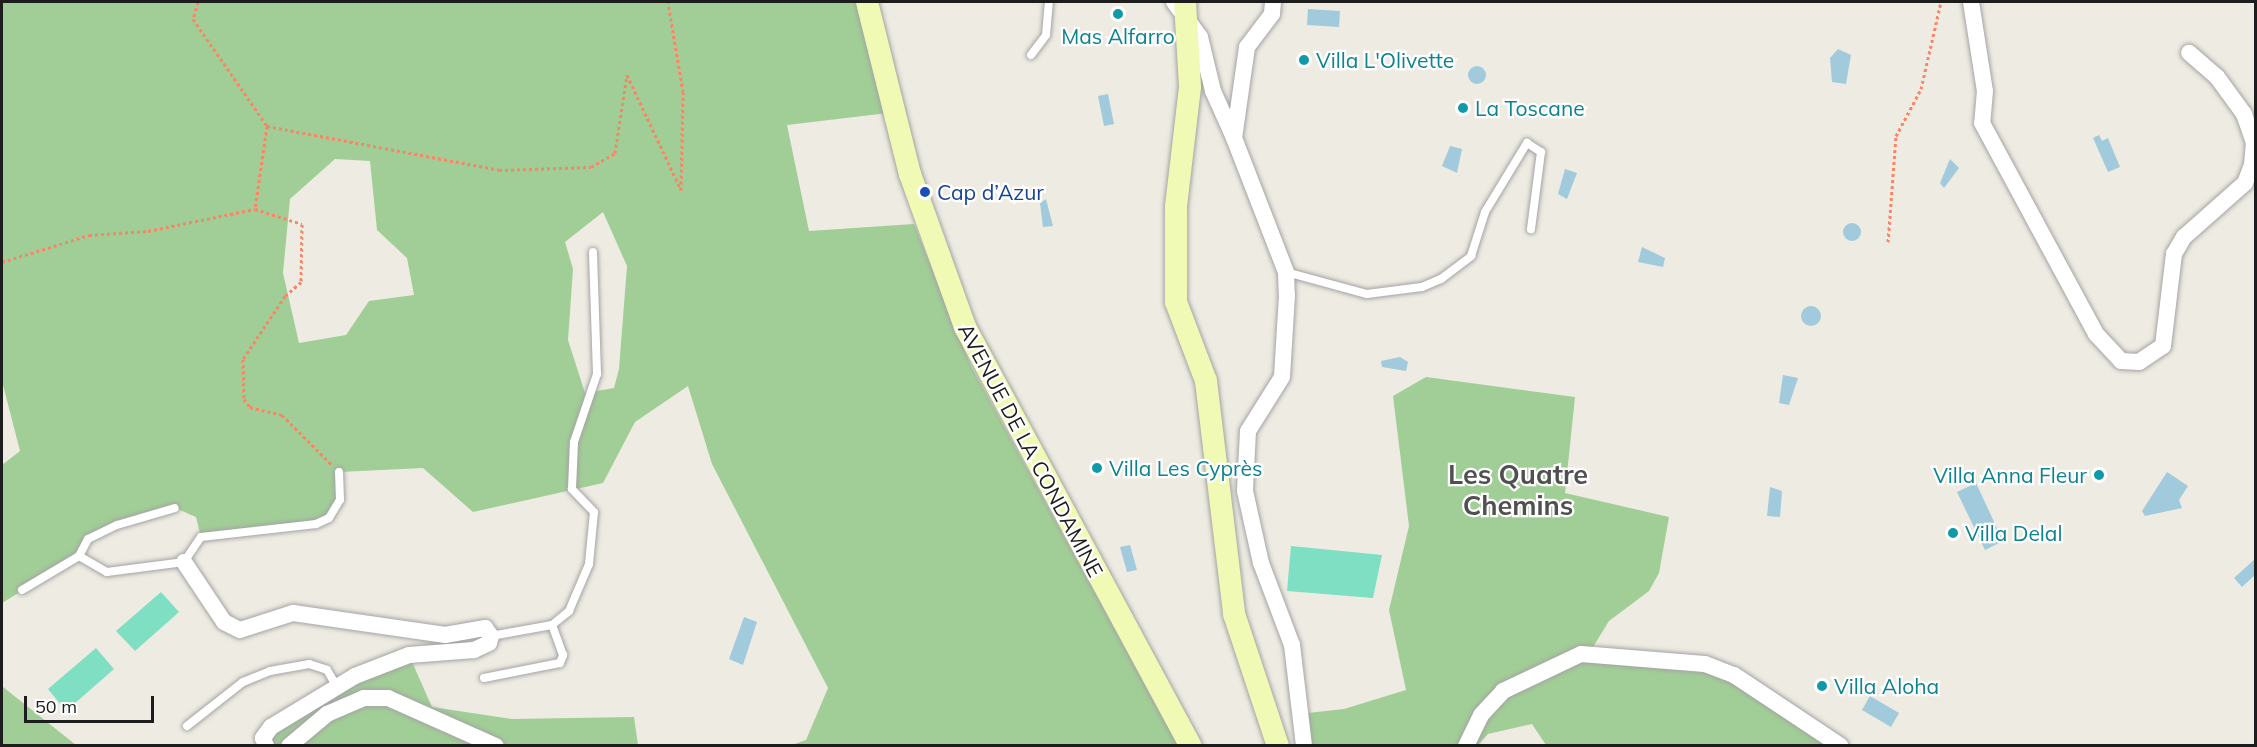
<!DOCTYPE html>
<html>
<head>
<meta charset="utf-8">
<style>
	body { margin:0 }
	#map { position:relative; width:2257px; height:747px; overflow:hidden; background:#eeebe2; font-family:Mulish,sans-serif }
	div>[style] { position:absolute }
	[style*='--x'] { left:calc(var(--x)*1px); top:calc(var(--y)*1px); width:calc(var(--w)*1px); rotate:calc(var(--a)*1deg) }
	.forest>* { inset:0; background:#a1ce96 }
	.pitch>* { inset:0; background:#7edfc3 }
	.water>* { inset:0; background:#a1cadd }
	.round { border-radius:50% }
	.path>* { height:3px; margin-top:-1.5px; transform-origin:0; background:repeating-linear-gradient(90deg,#fc8365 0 3px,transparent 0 6px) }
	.roads { filter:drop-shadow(0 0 2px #a4a4a4) drop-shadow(0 0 2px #a4a4a4) }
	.lane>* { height:8px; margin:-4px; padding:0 4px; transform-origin:4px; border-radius:4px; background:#fff }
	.street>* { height:16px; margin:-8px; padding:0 8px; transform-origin:8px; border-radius:8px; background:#fff }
	.secondary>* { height:22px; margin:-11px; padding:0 11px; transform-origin:11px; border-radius:11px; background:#f0fab4 }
	.dots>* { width:16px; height:16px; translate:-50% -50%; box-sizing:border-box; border:3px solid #fff; border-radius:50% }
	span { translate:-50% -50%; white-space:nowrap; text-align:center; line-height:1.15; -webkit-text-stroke:4.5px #fff; paint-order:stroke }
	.culture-label { font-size:21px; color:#0d838f }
	.left { translate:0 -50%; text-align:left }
	.right { translate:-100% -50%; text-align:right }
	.transit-label { font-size:21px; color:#164399 }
	.street-label { font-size:21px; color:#1d1d1d }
	.district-label { font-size:27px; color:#505050; font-weight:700 }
	.frame { position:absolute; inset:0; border:3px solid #1d1d1d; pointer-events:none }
	.scale { position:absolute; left:24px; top:696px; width:130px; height:27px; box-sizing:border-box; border:3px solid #1d1d1d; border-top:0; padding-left:8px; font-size:18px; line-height:21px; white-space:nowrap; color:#1d1d1d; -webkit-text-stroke:4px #fff; paint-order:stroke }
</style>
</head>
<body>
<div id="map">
	<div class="forest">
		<i style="clip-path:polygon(evenodd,2px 2px,857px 2px,888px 113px,787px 125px,809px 231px,914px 224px,971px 366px,1178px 745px,792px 745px,806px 740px,828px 688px,712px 464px,688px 386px,635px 422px,603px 483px,473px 512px,423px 468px,340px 472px,340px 500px,329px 518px,201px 537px,196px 517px,175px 508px,158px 509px,88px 539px,79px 556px,2px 603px,2px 465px,20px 451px,2px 381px,2px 2px,335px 159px,370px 161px,377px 230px,407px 258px,414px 295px,369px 301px,346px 335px,299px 343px,283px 273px,290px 199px,335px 159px,2px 2px,603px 212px,627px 266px,619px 369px,614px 388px,585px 393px,568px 340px,573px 269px,565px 242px,603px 212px)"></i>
		<i style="clip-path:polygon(1426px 377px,1575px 397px,1565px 493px,1669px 517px,1659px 573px,1649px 591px,1609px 621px,1585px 660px,1716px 673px,1828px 745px,1546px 745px,1532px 724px,1488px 734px,1478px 745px,1304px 745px,1299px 714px,1344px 709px,1406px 690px,1389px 610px,1409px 526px,1393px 396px)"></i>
		<i style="clip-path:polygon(409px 655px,432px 707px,512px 719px,634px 717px,638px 745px,266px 746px,271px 727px)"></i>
		<i style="clip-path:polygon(2px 685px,3px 687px,76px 745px,2px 745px)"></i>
	</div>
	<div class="pitch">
		<i style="clip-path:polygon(1291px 546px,1382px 555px,1373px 598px,1287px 591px)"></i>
		<i style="clip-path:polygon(161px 592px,179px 612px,135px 651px,116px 631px)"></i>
		<i style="clip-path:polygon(96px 648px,114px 669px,66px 711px,48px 689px)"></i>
	</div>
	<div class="water">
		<i style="clip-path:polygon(1308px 9px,1340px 11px,1339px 27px,1307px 25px)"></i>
		<i style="clip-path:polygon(1838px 49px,1851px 55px,1846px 84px,1832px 82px,1830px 58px)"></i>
		<i class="round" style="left:1468px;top:66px;width:18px;height:18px"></i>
		<i style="clip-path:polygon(1108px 94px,1114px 124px,1104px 126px,1098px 96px)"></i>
		<i style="clip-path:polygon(2099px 135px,2102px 141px,2108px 138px,2120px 167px,2108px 172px,2093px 138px)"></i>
		<i style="clip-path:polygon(1450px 146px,1462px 149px,1457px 173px,1442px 166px)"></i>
		<i style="clip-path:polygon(1950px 159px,1959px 168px,1944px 188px,1940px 183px)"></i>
		<i style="clip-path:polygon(1565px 169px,1577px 173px,1567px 199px,1558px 194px)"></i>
		<i style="clip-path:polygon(1046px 199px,1053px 226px,1043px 227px,1040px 203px)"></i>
		<i class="round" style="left:1843px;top:223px;width:18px;height:18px"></i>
		<i style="clip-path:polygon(1642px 247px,1665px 258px,1663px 267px,1638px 262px)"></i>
		<i class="round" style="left:1801px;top:306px;width:20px;height:20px"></i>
		<i style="clip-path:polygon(1400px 357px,1408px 362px,1406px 371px,1382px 367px,1381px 361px)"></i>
		<i style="clip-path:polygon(1783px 375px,1798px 378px,1789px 405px,1779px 403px)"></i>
		<i style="clip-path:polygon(2167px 472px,2188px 486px,2179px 500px,2182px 508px,2145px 516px,2142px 511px)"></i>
		<i style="clip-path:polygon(1976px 483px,2003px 541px,1985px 550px,1957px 492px)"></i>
		<i style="clip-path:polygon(1770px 487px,1782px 491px,1780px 517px,1767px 516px)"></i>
		<i style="clip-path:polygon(1130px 545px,1137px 570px,1127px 572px,1120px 547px)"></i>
		<i style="clip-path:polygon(2255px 559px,2255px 575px,2242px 587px,2234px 578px)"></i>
		<i style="clip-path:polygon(744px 617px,757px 622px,743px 665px,729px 659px)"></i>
		<i style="clip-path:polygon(1870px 696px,1899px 713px,1891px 727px,1862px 710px)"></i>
	</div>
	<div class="path">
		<i style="--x:198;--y:2;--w:18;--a:106"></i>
		<i style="--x:193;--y:19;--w:130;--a:55.3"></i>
		<i style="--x:267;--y:126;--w:84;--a:98.2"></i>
		<i style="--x:255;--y:209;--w:49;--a:17.7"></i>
		<i style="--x:302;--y:224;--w:58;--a:91"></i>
		<i style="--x:301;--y:282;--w:21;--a:139"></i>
		<i style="--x:285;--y:296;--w:76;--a:123.7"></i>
		<i style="--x:243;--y:359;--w:40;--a:88.6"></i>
		<i style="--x:244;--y:399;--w:10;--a:53"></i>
		<i style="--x:250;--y:407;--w:33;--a:14"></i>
		<i style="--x:282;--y:415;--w:71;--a:45"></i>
		<i style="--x:267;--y:126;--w:236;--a:10.7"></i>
		<i style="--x:499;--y:170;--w:92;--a:-1.9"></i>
		<i style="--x:591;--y:167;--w:28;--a:-30"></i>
		<i style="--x:615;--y:153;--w:79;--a:-81.3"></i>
		<i style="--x:627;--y:75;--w:127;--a:64.8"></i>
		<i style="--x:681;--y:190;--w:98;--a:-88.8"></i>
		<i style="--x:683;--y:92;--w:91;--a:-99.5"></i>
		<i style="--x:1888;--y:242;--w:106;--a:-85.7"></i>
		<i style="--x:1896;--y:136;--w:53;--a:-62"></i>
		<i style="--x:1921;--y:89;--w:89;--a:-77.1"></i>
		<i style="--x:2;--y:262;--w:91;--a:-17.2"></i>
		<i style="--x:89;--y:235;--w:59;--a:-3.9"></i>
		<i style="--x:148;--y:231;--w:109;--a:-11.6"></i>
	</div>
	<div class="roads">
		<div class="lane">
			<i style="--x:1031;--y:55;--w:25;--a:-53"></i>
			<i style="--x:1046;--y:35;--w:33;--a:-85"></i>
			<i style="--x:1286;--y:272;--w:84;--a:15.2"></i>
			<i style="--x:1367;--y:294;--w:55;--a:-7.3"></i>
			<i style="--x:1422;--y:287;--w:21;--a:-23"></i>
			<i style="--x:1441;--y:279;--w:38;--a:-37"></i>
			<i style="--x:1471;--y:256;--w:46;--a:-72.3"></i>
			<i style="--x:1485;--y:212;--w:81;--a:-58.7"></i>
			<i style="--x:1527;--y:143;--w:17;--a:33"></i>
			<i style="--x:1541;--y:152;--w:78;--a:97.4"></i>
			<i style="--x:79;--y:556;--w:19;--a:-62"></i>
			<i style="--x:88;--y:539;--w:32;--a:-26"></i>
			<i style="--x:117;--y:525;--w:60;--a:-16.3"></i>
			<i style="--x:22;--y:590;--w:66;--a:-30.8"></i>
			<i style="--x:79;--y:556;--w:32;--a:30"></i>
			<i style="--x:107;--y:572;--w:78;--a:-7.4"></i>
			<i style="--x:184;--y:562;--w:30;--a:-56"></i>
			<i style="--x:201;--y:537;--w:116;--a:-6.4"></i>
			<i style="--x:316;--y:524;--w:14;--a:-25"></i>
			<i style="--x:329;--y:518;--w:21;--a:-59"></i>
			<i style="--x:340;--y:500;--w:28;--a:-92"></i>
			<i style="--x:491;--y:636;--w:62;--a:-10.2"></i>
			<i style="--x:552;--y:625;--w:22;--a:-39"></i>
			<i style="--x:569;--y:611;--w:51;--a:-66.9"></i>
			<i style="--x:589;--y:564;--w:52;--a:-84.5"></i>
			<i style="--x:594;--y:512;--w:32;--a:-134"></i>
			<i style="--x:572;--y:489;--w:47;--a:-87.6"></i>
			<i style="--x:574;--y:442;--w:72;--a:-71.3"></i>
			<i style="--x:597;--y:374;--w:122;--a:-91.9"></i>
			<i style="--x:484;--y:678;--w:77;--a:-11.2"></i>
			<i style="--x:560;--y:663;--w:9;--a:-69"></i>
			<i style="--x:563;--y:655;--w:32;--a:-110"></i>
			<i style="--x:187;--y:726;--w:71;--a:-38.2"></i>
			<i style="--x:243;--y:682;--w:29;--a:-22"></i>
			<i style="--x:270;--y:671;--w:40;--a:-10"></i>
			<i style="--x:309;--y:664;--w:19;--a:18"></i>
			<i style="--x:327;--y:670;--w:17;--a:59"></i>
		</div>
		<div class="street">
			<i style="--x:1174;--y:2;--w:44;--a:53.4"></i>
			<i style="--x:1200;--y:37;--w:56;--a:76.5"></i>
			<i style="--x:1213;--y:91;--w:51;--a:65.9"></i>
			<i style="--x:1273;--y:2;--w:12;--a:95"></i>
			<i style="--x:1272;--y:14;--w:41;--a:127.1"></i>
			<i style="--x:1247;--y:47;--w:92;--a:98.1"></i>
			<i style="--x:1234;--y:138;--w:144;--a:68.8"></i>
			<i style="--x:1286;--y:272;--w:23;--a:88"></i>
			<i style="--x:1287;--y:295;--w:82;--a:93.5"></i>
			<i style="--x:1282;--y:377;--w:64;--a:122.2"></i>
			<i style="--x:1248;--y:431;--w:60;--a:92.9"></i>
			<i style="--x:1245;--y:491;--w:74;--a:77.5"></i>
			<i style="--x:1261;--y:563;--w:88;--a:69.3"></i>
			<i style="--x:1292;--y:645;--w:102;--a:83.2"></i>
			<i style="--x:1971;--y:2;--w:90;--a:81.1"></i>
			<i style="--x:1985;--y:91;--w:32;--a:95"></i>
			<i style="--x:1982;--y:123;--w:240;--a:61.6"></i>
			<i style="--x:2096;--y:334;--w:37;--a:47"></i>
			<i style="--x:2121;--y:361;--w:18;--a:3"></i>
			<i style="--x:2139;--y:362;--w:29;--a:-34"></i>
			<i style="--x:2163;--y:346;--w:93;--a:-83.2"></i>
			<i style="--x:2174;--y:254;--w:20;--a:-60"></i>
			<i style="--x:2184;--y:237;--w:81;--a:-41.5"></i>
			<i style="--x:2245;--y:183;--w:19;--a:-69"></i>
			<i style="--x:2252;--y:165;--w:22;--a:-85"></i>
			<i style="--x:2254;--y:143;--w:31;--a:-109"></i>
			<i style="--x:2244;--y:114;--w:46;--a:-126.1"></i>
			<i style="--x:2217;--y:77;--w:37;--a:-139"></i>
			<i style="--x:184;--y:562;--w:72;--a:56.3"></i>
			<i style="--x:224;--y:622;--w:18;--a:27"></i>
			<i style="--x:240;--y:630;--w:56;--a:-17.8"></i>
			<i style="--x:293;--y:613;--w:154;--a:8.2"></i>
			<i style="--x:445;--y:635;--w:41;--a:-9.9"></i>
			<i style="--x:485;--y:628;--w:10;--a:53"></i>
			<i style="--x:491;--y:636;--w:7;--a:106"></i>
			<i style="--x:489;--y:643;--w:17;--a:155"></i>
			<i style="--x:474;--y:650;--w:65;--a:175.6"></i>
			<i style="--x:409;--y:655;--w:58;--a:158.7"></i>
			<i style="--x:355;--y:676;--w:98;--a:148.7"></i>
			<i style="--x:271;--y:727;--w:14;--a:126"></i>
			<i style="--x:263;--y:738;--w:9;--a:69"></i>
			<i style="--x:289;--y:746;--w:50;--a:-40.1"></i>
			<i style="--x:327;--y:714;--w:40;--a:-23.4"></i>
			<i style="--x:364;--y:698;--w:24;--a:0"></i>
			<i style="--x:388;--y:698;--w:118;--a:24"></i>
			<i style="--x:1466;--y:746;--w:34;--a:-64"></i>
			<i style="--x:1481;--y:715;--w:33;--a:-47"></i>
			<i style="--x:1503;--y:691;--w:86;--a:-25.4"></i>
			<i style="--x:1581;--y:654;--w:124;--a:4.6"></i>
			<i style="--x:1705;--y:664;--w:31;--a:21"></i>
			<i style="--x:1734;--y:675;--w:128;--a:33.6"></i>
		</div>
		<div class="secondary">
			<i style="--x:867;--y:2;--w:177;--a:76"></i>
			<i style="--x:910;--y:174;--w:163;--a:70.2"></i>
			<i style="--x:965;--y:327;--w:476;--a:61.7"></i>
			<i style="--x:1185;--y:2;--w:85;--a:86.6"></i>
			<i style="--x:1190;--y:87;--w:121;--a:96.7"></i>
			<i style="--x:1176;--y:207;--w:95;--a:90"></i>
			<i style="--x:1176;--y:302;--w:85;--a:69.2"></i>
			<i style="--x:1206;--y:381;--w:235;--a:83.1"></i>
			<i style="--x:1234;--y:614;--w:139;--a:71.6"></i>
		</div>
	</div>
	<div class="dots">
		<i style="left:1118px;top:14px;background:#0f9aa8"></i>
		<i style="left:1304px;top:60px;background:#0f9aa8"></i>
		<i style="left:1463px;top:108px;background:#0f9aa8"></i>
		<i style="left:925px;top:192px;background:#1a4fb4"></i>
		<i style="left:1097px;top:468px;background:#0f9aa8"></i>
		<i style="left:2099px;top:475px;background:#0f9aa8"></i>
		<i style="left:1953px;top:533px;background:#0f9aa8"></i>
		<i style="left:1822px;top:686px;background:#0f9aa8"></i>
	</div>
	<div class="culture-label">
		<span style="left:1118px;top:36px">Mas Alfarro</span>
		<span class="left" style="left:1316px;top:60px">Villa L'Olivette</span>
		<span class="left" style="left:1475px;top:108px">La Toscane</span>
		<span class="left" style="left:1109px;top:468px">Villa Les Cyprès</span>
		<span class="right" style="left:2087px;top:475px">Villa Anna Fleur</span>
		<span class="left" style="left:1965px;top:533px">Villa Delal</span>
		<span class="left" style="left:1834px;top:686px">Villa Aloha</span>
	</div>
	<div class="transit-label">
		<span class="left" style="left:937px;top:192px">Cap d’Azur</span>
	</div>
	<div class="street-label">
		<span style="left:1031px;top:450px;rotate:62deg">AVENUE DE LA CONDAMINE</span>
	</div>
	<div class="district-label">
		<span style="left:1518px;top:490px">Les Quatre<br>Chemins</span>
	</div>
	<div class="frame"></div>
	<div class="scale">50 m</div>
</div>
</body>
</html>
